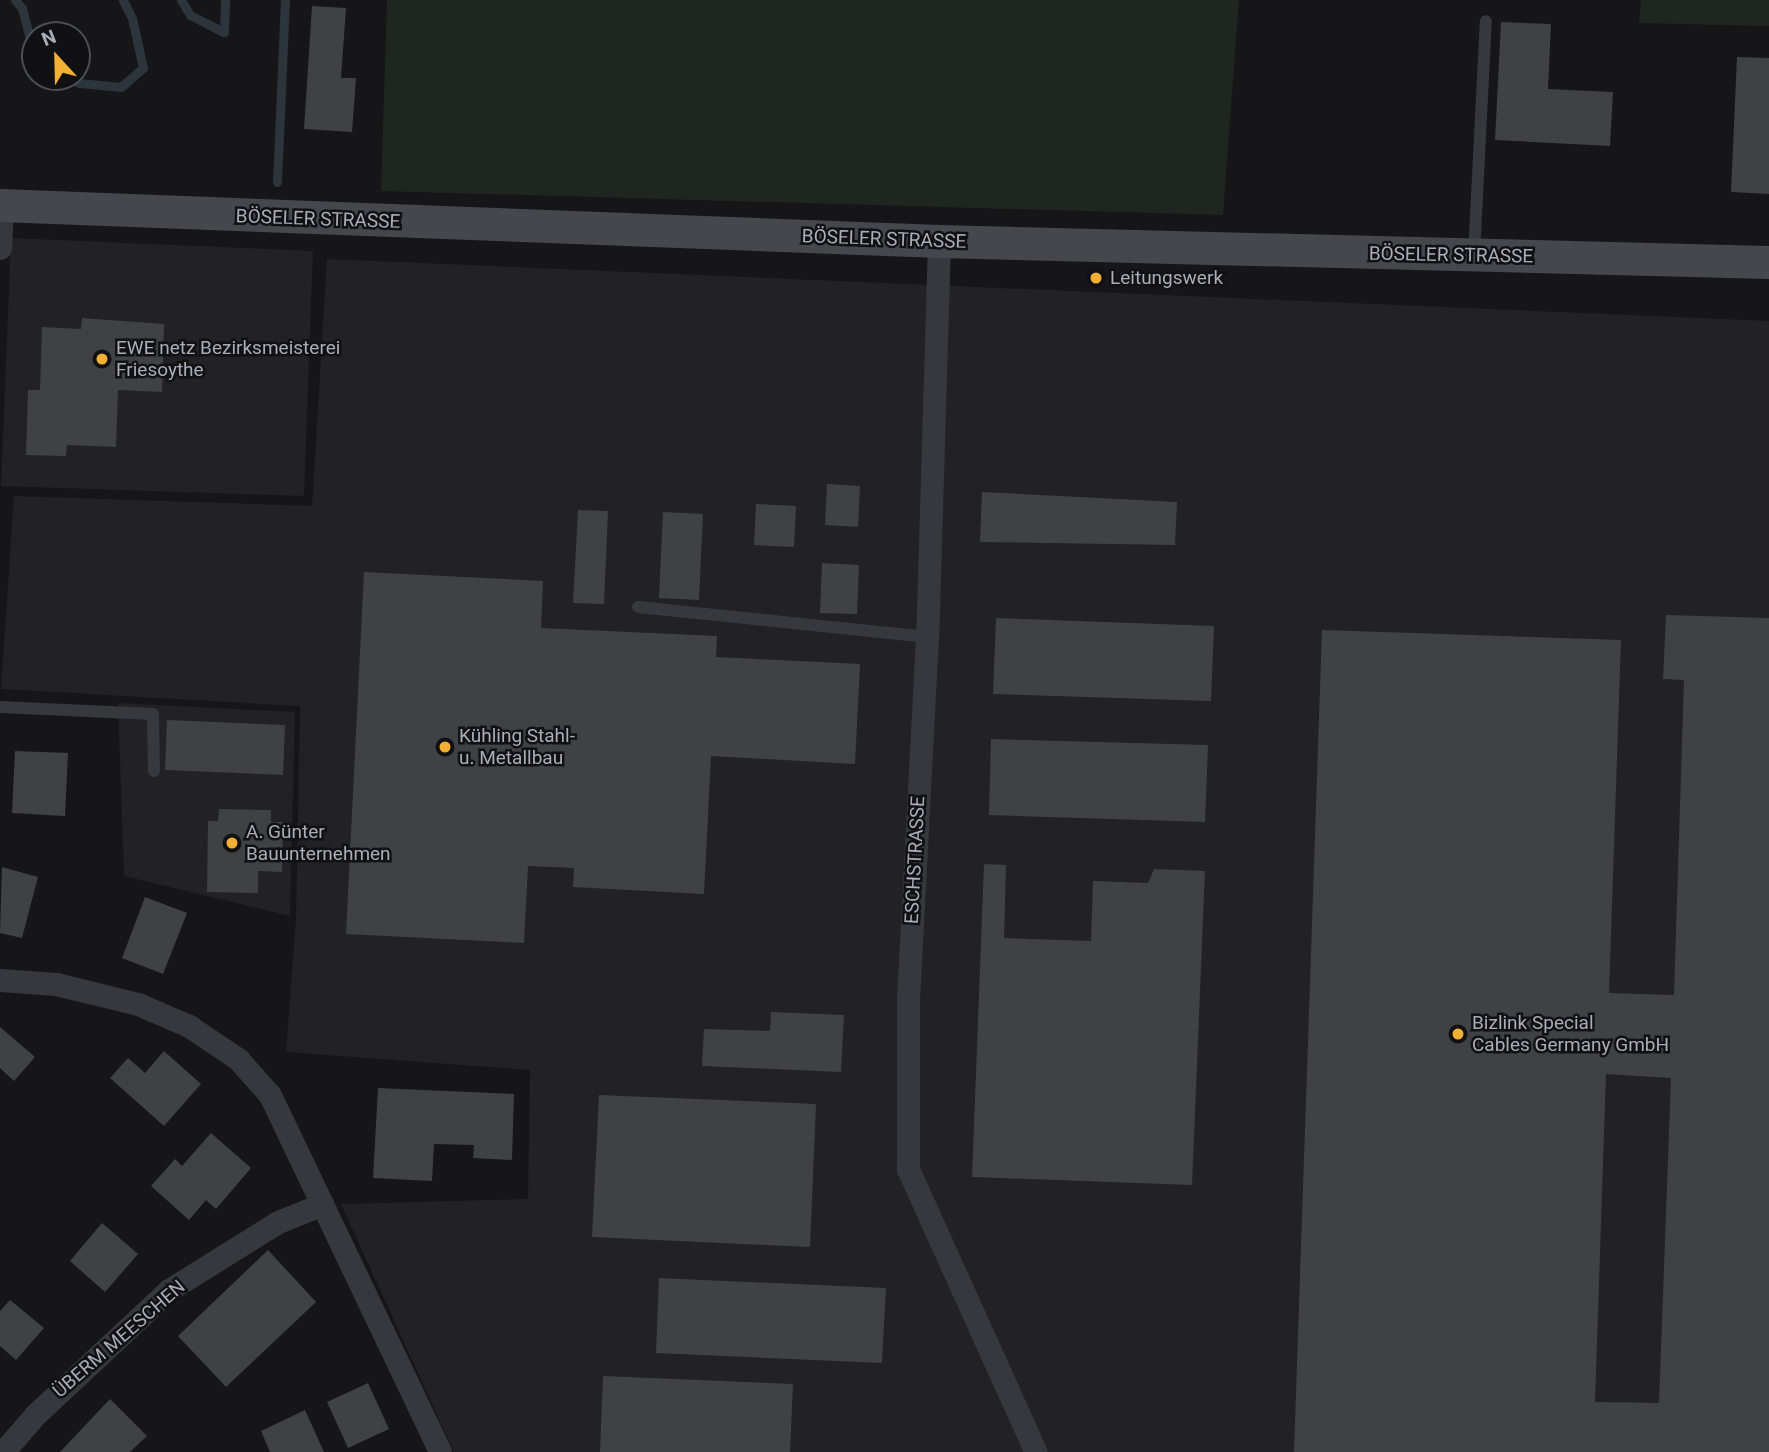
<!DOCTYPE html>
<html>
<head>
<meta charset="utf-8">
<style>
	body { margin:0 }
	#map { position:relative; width:1769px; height:1452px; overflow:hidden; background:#161618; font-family:Roboto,sans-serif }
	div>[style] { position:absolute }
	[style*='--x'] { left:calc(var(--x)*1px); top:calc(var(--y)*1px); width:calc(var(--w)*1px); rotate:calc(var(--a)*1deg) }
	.built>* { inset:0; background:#222225 }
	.green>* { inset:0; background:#1e261f }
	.stream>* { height:9px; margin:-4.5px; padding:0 4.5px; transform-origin:4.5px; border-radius:4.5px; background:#2c353c }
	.building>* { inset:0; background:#404145 }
	.lane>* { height:12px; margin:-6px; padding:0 6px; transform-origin:6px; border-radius:6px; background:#37383d }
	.street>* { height:23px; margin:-11.5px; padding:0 11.5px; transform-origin:11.5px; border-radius:11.5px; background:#37383d }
	.secondary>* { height:33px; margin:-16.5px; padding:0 16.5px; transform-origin:16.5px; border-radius:16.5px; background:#45474d }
	.dots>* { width:19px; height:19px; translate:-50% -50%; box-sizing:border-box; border:4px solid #111113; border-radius:50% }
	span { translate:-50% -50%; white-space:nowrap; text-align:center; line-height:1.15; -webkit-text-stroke:5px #111113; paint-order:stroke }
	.street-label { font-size:19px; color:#a8adb8 }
	.poi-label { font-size:19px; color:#a8adb8 }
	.left { translate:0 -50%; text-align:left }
	.north { position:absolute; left:21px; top:21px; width:70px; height:70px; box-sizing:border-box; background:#111113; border:2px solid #4d4f55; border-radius:50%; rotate:338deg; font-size:19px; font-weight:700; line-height:28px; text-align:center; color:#a8adb8 }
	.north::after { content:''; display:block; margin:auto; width:24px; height:32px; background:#f2b134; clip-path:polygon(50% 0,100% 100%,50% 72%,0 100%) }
</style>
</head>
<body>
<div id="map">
	<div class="built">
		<i style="clip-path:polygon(11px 238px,313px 251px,304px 496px,1px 486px)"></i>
		<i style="clip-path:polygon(327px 259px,1769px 321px,1769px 1452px,454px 1452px,341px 1204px,528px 1199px,530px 1070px,286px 1052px,296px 919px,300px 706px,1px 689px,14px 496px,312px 506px)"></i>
		<i style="clip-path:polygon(118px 703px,295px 712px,290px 916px,124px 876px)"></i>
	</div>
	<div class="green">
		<i style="clip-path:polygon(387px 0,1239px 0,1223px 215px,381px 191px)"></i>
		<i style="clip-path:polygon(1641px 0,1769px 0,1769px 26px,1639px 23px)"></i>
	</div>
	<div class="stream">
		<i style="--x:15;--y:0;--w:11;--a:49"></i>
		<i style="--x:22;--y:8;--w:52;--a:75.4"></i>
		<i style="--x:181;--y:0;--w:17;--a:59"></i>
		<i style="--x:190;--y:15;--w:38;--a:27"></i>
		<i style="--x:224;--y:32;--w:32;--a:-88"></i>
		<i style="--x:62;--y:77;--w:18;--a:19"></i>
		<i style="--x:79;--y:83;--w:42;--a:5.4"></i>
		<i style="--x:121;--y:87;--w:29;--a:-41"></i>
		<i style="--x:143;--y:68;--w:51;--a:-102.4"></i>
		<i style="--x:132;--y:18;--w:20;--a:-117"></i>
		<i style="--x:277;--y:182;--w:182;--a:-87.5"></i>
	</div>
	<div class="building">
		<i style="clip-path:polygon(312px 6px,346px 8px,341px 78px,356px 78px,352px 132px,304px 129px)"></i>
		<i style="clip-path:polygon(1501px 22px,1551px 24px,1548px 89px,1613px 92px,1610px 146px,1495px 140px)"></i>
		<i style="clip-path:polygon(1737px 57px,1769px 58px,1769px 194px,1731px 192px)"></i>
		<i style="clip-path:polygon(82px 318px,164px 324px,162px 392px,118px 390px,116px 447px,67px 445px,66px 456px,26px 455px,28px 390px,40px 390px,42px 327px,81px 329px)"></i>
		<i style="clip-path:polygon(827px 484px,860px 486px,858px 527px,825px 525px)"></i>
		<i style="clip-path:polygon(982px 492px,1177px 502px,1175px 545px,980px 542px)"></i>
		<i style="clip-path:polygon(756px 504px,796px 506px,794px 547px,754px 545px)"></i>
		<i style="clip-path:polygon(578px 510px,608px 511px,604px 604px,573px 603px)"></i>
		<i style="clip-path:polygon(663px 512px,703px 514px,699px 600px,659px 598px)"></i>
		<i style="clip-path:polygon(822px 563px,859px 565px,857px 614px,820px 613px)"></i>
		<i style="clip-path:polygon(364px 572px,543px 581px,541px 628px,717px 636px,716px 657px,860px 664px,855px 764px,711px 756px,704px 894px,573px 887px,574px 868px,528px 866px,524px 943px,346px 934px)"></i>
		<i style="clip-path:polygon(evenodd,1666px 615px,1769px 618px,1769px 1452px,1294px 1452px,1322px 630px,1621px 640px,1609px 993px,1674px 995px,1684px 680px,1663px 679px,1666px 615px,1606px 1074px,1671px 1078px,1659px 1403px,1595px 1402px,1606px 1074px)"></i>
		<i style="clip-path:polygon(996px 618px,1214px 626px,1211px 701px,993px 694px)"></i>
		<i style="clip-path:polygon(167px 720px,285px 725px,283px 775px,165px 770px)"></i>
		<i style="clip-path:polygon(991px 739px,1208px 745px,1205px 822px,989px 815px)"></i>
		<i style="clip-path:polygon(15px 751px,68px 753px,65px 816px,12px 813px)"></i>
		<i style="clip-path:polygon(219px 809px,271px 810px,271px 822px,283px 822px,282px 872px,258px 871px,258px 893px,207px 892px,208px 821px,218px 821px)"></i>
		<i style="clip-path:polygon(984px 864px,1006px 865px,1004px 938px,1091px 941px,1093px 881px,1148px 883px,1154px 869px,1205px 871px,1192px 1185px,972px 1177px)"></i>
		<i style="clip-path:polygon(2px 867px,38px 877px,22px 938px,0 933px)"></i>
		<i style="clip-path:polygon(145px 897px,187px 913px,163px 974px,122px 958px)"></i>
		<i style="clip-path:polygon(771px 1012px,844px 1015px,841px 1072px,702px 1066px,704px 1029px,770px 1031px)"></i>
		<i style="clip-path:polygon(0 1027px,35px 1057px,14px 1081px,0 1068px)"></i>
		<i style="clip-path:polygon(164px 1051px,201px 1084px,164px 1126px,110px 1078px,128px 1058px,145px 1073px)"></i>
		<i style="clip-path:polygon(378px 1088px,514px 1094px,512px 1160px,473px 1158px,474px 1145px,434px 1144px,432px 1181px,373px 1178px)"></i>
		<i style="clip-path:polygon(599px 1095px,816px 1104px,810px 1247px,592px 1237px)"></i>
		<i style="clip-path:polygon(211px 1133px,251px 1168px,216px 1209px,206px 1200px,189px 1220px,151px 1186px,175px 1159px,182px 1166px)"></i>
		<i style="clip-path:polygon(102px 1223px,138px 1254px,105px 1292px,70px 1261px)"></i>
		<i style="clip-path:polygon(268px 1250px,316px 1302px,226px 1387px,178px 1336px)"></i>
		<i style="clip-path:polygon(659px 1278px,886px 1288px,882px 1363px,656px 1353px)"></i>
		<i style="clip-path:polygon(10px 1300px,44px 1328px,16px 1360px,0 1346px,0 1311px)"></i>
		<i style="clip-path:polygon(603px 1376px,793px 1384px,790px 1452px,600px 1452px)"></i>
		<i style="clip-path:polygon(368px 1383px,389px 1429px,348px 1448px,327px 1402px)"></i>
		<i style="clip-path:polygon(110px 1399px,147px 1436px,130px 1452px,60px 1452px)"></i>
		<i style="clip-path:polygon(305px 1410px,324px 1452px,270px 1452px,261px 1431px)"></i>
	</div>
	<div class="lane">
		<i style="--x:1474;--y:255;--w:234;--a:-87.1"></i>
		<i style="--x:638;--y:607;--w:291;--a:5.9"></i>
		<i style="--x:0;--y:707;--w:153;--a:2.6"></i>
		<i style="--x:153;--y:714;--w:57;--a:89"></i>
	</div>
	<div class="street">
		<i style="--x:939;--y:241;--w:396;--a:91.7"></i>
		<i style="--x:927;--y:637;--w:359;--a:93"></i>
		<i style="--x:908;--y:995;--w:174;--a:90"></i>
		<i style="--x:908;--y:1169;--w:311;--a:65.7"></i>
		<i style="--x:0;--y:248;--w:43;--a:-87.3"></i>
		<i style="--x:0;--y:980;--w:56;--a:4.1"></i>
		<i style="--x:56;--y:984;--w:84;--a:13.7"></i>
		<i style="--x:138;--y:1004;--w:56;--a:23.3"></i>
		<i style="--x:189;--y:1026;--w:59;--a:34"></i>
		<i style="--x:238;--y:1059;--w:48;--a:48.4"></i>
		<i style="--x:270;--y:1095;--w:395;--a:64.5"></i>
		<i style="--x:3;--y:1452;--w:49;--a:-49.1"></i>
		<i style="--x:35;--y:1415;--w:183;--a:-43"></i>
		<i style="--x:169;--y:1290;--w:128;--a:-32"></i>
		<i style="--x:278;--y:1222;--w:48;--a:-21.8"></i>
	</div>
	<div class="secondary">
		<i style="--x:0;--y:205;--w:940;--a:2.2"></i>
		<i style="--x:939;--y:241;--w:830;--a:1.45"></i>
	</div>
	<div class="dots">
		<i style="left:1096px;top:278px;background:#f2b134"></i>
		<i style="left:102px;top:359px;background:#f2b134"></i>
		<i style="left:445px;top:747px;background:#f2b134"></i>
		<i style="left:232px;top:843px;background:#f2b134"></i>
		<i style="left:1458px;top:1034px;background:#f2b134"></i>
	</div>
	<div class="street-label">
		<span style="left:318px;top:219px;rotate:2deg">BÖSELER STRASSE</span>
		<span style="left:884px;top:239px;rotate:2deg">BÖSELER STRASSE</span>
		<span style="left:1451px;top:255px;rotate:1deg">BÖSELER STRASSE</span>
		<span style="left:915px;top:860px;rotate:-87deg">ESCHSTRASSE</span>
		<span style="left:119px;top:1339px;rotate:-41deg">ÜBERM MEESCHEN</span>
	</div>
	<div class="poi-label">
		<span class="left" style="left:1110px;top:278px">Leitungswerk</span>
		<span class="left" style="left:116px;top:359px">EWE netz Bezirksmeisterei<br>Friesoythe</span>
		<span class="left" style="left:459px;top:747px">Kühling Stahl-<br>u. Metallbau</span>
		<span class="left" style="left:246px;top:843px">A. Günter<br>Bauunternehmen</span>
		<span class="left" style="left:1472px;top:1034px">Bizlink Special<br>Cables Germany GmbH</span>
	</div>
	<div class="north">N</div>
</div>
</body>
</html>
